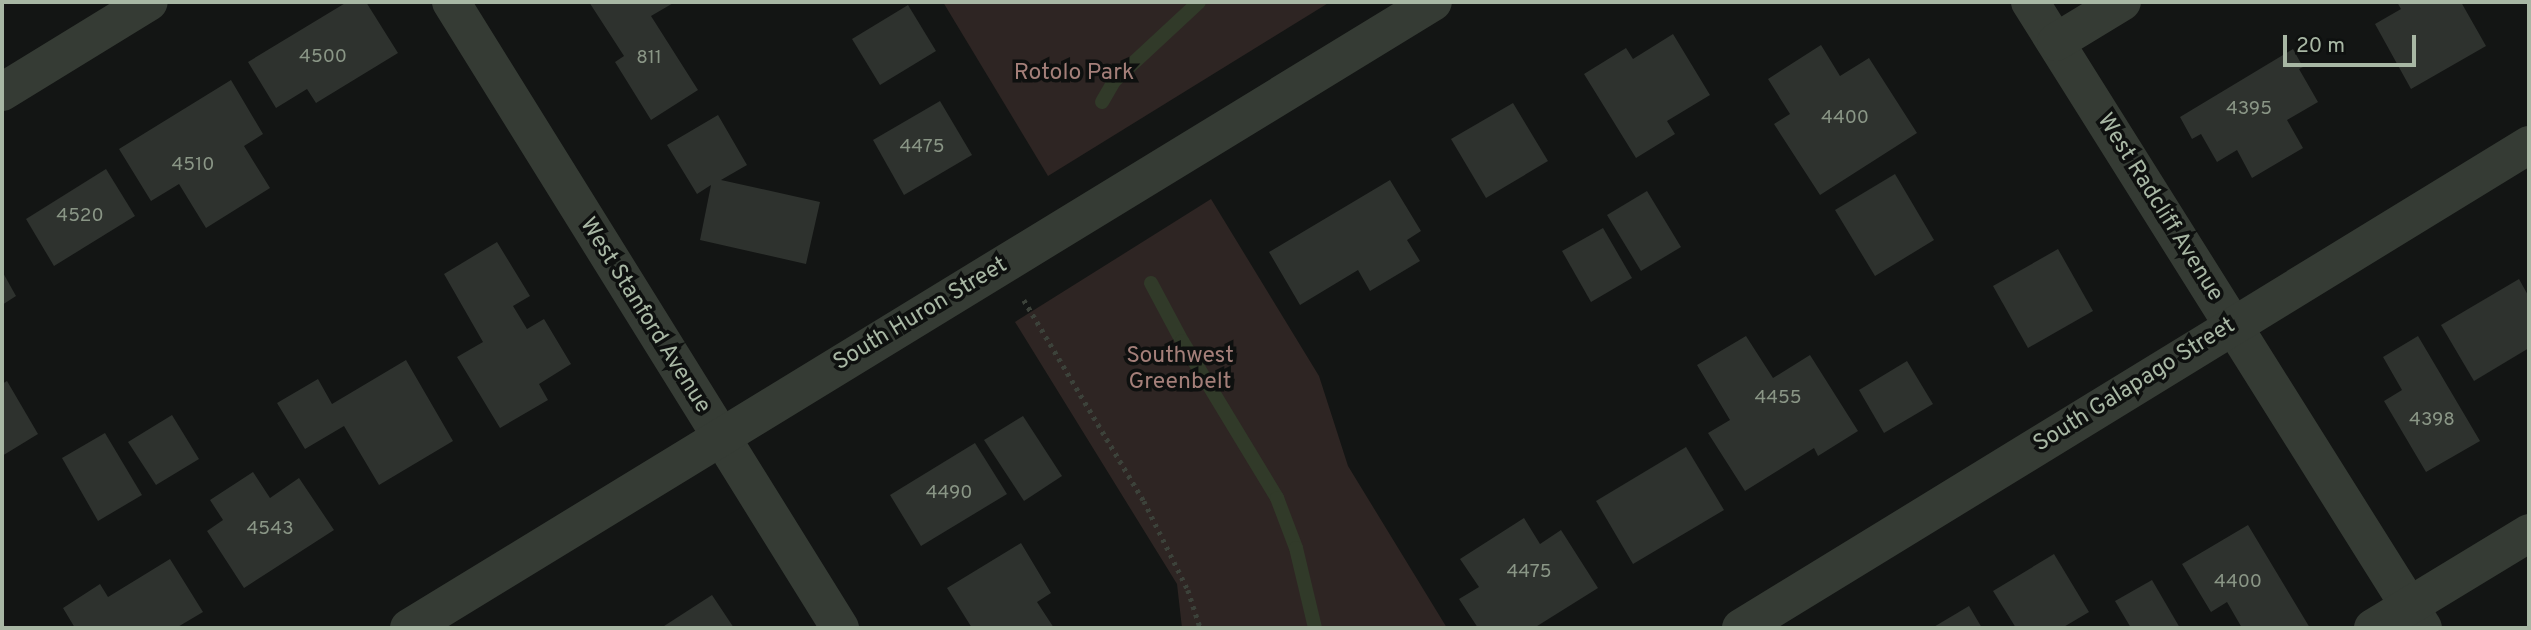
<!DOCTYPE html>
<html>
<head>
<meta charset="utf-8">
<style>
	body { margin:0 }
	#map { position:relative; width:2531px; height:630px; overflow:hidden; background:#131514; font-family:Overpass,sans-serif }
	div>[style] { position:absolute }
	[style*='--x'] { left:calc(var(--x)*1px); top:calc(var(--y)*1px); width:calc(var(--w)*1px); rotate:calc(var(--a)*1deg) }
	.green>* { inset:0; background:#2e2523 }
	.stream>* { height:14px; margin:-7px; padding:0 7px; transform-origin:7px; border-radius:7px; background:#313a29 }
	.building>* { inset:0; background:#2e322e }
	.path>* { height:4.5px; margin-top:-2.25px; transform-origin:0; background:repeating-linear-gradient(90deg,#3c423a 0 3.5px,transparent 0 8.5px) }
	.minor>* { height:38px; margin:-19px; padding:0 19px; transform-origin:19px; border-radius:19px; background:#353b34 }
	span { translate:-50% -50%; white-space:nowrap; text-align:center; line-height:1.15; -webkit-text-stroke:7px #0e100f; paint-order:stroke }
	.number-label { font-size:19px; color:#8a9686 }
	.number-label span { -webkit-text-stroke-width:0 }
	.park-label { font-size:23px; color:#a47f79 }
	.street-label { font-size:23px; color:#a8b7a4 }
	.frame { position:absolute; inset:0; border:4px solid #a8b7a4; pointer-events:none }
	.scale { position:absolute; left:2283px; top:35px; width:133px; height:32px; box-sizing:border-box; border:4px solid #a8b7a4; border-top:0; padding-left:9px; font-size:21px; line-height:24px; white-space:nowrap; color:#a8b7a4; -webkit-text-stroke:5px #0e100f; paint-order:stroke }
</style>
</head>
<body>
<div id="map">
	<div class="green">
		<i style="clip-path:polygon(943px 2px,1330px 2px,1048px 176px)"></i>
		<i style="clip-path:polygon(1211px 199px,1319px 376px,1348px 466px,1447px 628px,1182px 628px,1177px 584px,1015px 322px)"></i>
	</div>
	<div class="stream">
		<i style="--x:1102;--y:102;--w:24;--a:-60"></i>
		<i style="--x:1114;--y:81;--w:116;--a:-42.9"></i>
		<i style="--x:1151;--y:283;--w:66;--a:61.9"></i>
		<i style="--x:1182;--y:341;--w:184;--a:58.8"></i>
		<i style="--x:1277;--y:498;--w:53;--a:69.2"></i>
		<i style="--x:1296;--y:548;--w:82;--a:76.6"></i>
	</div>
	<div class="building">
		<i style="clip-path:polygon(347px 2px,366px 2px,398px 53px,316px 103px,307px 89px,276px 108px,248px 62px)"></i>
		<i style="clip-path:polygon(589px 2px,675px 2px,651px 16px,698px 90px,651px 120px,615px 62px,624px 56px)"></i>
		<i style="clip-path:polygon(2397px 2px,2461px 2px,2486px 46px,2411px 89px,2375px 24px,2401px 9px)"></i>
		<i style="clip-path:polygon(908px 5px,936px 51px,880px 85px,852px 39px)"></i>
		<i style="clip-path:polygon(1673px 34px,1710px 95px,1667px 121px,1675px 134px,1636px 158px,1584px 74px,1626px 48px,1633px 59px)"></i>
		<i style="clip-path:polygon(1821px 45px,1840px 76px,1869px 58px,1917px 133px,1820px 195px,1774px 124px,1790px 114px,1768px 79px)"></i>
		<i style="clip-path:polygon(2293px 49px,2303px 67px,2299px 69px,2318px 102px,2287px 120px,2303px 148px,2252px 178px,2237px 150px,2217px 162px,2201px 134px,2192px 139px,2180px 117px)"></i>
		<i style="clip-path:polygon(231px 80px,263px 134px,244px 146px,270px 188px,206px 228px,179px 184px,151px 201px,119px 149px)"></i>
		<i style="clip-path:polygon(940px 101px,972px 155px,904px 195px,873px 140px)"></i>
		<i style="clip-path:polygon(1513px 103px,1548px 161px,1486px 198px,1451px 139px)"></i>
		<i style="clip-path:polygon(718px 115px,747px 165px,721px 180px,820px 202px,806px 264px,700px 240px,711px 185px,697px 194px,667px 145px)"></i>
		<i style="clip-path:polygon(106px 169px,135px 216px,54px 266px,26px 219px)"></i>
		<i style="clip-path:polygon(1895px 174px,1934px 240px,1875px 276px,1835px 210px)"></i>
		<i style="clip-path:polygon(1390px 180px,1421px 231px,1407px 240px,1420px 261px,1370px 291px,1358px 270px,1300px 305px,1269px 252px)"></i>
		<i style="clip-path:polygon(1647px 191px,1681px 247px,1641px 271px,1607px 215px)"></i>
		<i style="clip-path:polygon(1603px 228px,1632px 278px,1591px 302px,1562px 251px)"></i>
		<i style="clip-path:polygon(497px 242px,530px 296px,513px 306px,527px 329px,544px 319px,571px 364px,539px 384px,548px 400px,500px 428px,457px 357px,483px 342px,444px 274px)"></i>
		<i style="clip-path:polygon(2058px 249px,2093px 311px,2028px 348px,1993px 286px)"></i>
		<i style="clip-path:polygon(2px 271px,16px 296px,2px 305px)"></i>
		<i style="clip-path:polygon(2519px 279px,2529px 297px,2529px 348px,2474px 381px,2441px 325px)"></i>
		<i style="clip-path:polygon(1746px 336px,1773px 378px,1810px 355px,1858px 431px,1818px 456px,1814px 448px,1745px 491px,1708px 433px,1730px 420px,1697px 365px)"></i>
		<i style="clip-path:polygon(2418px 336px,2480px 441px,2426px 472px,2384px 401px,2402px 390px,2383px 357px)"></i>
		<i style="clip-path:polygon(406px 360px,453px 441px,379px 485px,344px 426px,305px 449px,277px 403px,318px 379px,332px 404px)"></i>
		<i style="clip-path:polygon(1907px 361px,1933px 404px,1884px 433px,1859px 390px)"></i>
		<i style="clip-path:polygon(7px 381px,38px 434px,2px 456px,2px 384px)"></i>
		<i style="clip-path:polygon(172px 415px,199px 459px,156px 485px,128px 442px)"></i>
		<i style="clip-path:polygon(1023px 416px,1062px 476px,1024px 501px,984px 440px)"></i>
		<i style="clip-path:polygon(105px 433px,142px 495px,98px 521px,62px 458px)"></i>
		<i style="clip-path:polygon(975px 443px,1007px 494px,921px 546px,890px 495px)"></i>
		<i style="clip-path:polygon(1686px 447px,1724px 510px,1633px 564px,1596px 501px)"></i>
		<i style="clip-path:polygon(253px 472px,270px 498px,299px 478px,334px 530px,244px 588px,207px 531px,223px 520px,210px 500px)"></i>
		<i style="clip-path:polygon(1524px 518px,1540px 544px,1561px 530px,1598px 588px,1534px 628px,1478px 628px,1459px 599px,1479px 587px,1460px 559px)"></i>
		<i style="clip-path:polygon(2248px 525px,2310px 628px,2242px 628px,2227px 602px,2211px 612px,2182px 564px)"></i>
		<i style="clip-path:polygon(1021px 543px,1051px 593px,1037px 602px,1054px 628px,972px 628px,947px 588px)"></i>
		<i style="clip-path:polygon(2054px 554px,2089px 612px,2062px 628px,2016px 628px,1993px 591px)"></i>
		<i style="clip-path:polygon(170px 559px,203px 612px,176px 628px,75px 628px,63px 608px,100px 584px,108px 597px)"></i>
		<i style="clip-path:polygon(2152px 580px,2180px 628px,2131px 628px,2115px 601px)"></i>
		<i style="clip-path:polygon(712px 595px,734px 628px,661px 628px)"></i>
		<i style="clip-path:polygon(1969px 606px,1982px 628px,1932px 628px)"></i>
	</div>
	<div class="path">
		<i style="--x:1024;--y:300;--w:234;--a:59.2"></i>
		<i style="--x:1144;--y:501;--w:99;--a:63.7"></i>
		<i style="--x:1188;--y:590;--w:40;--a:72"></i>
	</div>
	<div class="minor">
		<i style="--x:451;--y:2;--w:737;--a:58.14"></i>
		<i style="--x:2030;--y:2;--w:739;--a:57.88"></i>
		<i style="--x:2056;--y:42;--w:77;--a:-31.2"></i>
		<i style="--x:2;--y:92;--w:172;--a:-31.5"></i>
		<i style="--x:409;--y:628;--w:1200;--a:-31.44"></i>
		<i style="--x:1741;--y:628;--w:924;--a:-31.51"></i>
		<i style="--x:2373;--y:628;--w:183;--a:-31.3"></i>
	</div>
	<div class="number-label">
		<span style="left:323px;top:58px">4500</span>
		<span style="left:649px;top:59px">811</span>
		<span style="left:2249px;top:110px">4395</span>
		<span style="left:1845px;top:119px">4400</span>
		<span style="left:922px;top:148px">4475</span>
		<span style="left:193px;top:166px">4510</span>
		<span style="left:80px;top:217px">4520</span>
		<span style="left:1778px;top:399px">4455</span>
		<span style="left:2432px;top:421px">4398</span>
		<span style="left:949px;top:494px">4490</span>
		<span style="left:270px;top:530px">4543</span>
		<span style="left:1529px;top:573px">4475</span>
		<span style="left:2238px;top:583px">4400</span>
	</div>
	<div class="park-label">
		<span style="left:1074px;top:74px">Rotolo Park</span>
		<span style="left:1180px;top:370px">Southwest<br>Greenbelt</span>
	</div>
	<div class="street-label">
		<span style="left:2159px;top:208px;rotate:58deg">West Radcliff Avenue</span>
		<span style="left:921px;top:315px;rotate:-31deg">South Huron Street</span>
		<span style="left:644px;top:316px;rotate:58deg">West Stanford Avenue</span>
		<span style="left:2135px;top:386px;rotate:-32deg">South Galapago Street</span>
	</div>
	<div class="frame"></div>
	<div class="scale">20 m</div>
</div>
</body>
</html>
